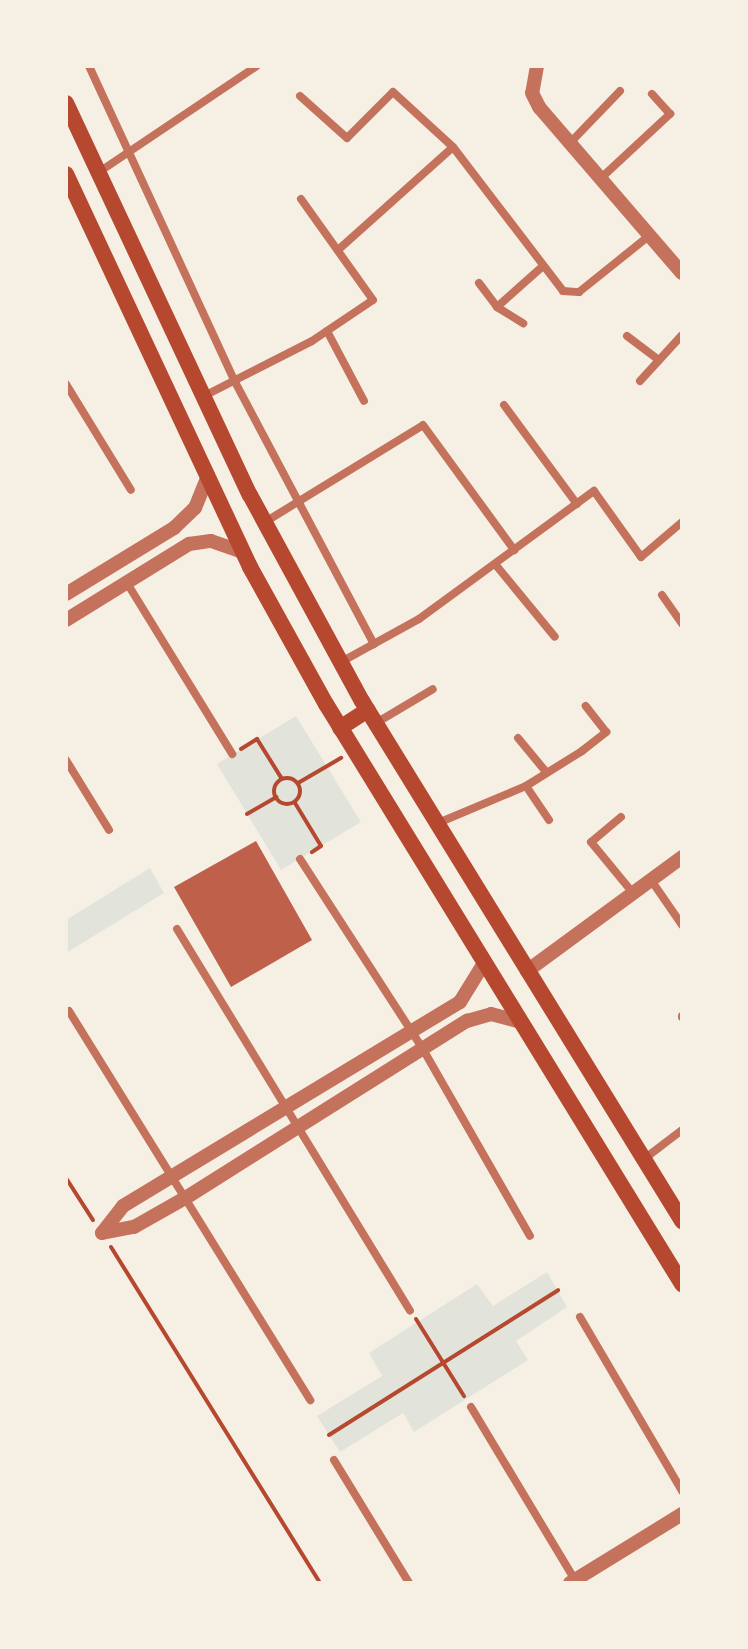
<!DOCTYPE html>
<html>
<head>
<meta charset="utf-8">
<style>
	body { margin:0 }
	#map { position:relative; width:748px; height:1649px; overflow:hidden; background:#f6efe4; font-family:"DejaVu Sans",sans-serif }
	div>[style] { position:absolute }
	[style*='--x'] { left:calc(var(--x)*1px); top:calc(var(--y)*1px); width:calc(var(--w)*1px); rotate:calc(var(--a)*1deg) }
	.green>* { inset:0; background:#e2e4dc }
	.building>* { inset:0; background:#bf614a }
	.path>* { height:4px; margin:-2px; padding:0 2px; transform-origin:2px; border-radius:2px; background:#b5482f }
	.path>.ring { margin:-2px; padding:0; box-sizing:content-box; background:none; border:4px solid #b5482f; border-radius:50% }
	.minor>* { height:8px; margin:-4px; padding:0 4px; transform-origin:4px; border-radius:4px; background:#c5725c }
	.tertiary>* { height:14px; margin:-7px; padding:0 7px; transform-origin:7px; border-radius:7px; background:#c5725c }
	.secondary>* { height:16px; margin:-8px; padding:0 8px; transform-origin:8px; border-radius:8px; background:#b5482f }
	span { translate:-50% -50%; white-space:nowrap; text-align:center; line-height:1.15; -webkit-text-stroke:6px #f6efe4; paint-order:stroke }
	.frame { position:absolute; inset:0; border:68px solid #f6efe4; pointer-events:none }
</style>
</head>
<body>
<div id="map">
	<div class="green">
		<i style="clip-path:polygon(296px 716px,361px 822px,281px 870px,217px 764px)"></i>
		<i style="clip-path:polygon(150px 868px,164px 893px,66px 953px,66px 920px)"></i>
		<i style="clip-path:polygon(547px 1272px,567px 1307px,516px 1341px,528px 1360px,414px 1432px,403px 1413px,340px 1452px,317px 1416px,382px 1376px,369px 1353px,477px 1284px,493px 1306px)"></i>
	</div>
	<div class="building">
		<i style="clip-path:polygon(256px 841px,312px 940px,231px 987px,174px 887px)"></i>
	</div>
	<div class="path">
		<i style="--x:241;--y:749;--w:19;--a:-32"></i>
		<i style="--x:257;--y:739;--w:47;--a:58"></i>
		<i class="ring" style="left:274px;top:778px;width:22px;height:22px"></i>
		<i style="--x:298;--y:783;--w:50;--a:-30.2"></i>
		<i style="--x:295;--y:803;--w:50;--a:58.8"></i>
		<i style="--x:321;--y:846;--w:11;--a:146"></i>
		<i style="--x:247;--y:814;--w:34;--a:-30"></i>
		<i style="--x:66;--y:1178;--w:50;--a:57.3"></i>
		<i style="--x:111;--y:1247;--w:396;--a:58.1"></i>
		<i style="--x:416;--y:1319;--w:91;--a:58.1"></i>
		<i style="--x:329;--y:1435;--w:271;--a:-32.3"></i>
	</div>
	<div class="minor">
		<i style="--x:89;--y:66;--w:346;--a:65.2"></i>
		<i style="--x:234;--y:380;--w:299;--a:62.1"></i>
		<i style="--x:300;--y:96;--w:63;--a:41.8"></i>
		<i style="--x:347;--y:138;--w:65;--a:-45"></i>
		<i style="--x:393;--y:92;--w:81;--a:42.5"></i>
		<i style="--x:568;--y:145;--w:75;--a:-46.1"></i>
		<i style="--x:99;--y:172;--w:190;--a:-33.9"></i>
		<i style="--x:600;--y:179;--w:96;--a:-42.9"></i>
		<i style="--x:670;--y:114;--w:27;--a:-132"></i>
		<i style="--x:338;--y:250;--w:154;--a:-41.8"></i>
		<i style="--x:453;--y:147;--w:181;--a:52.6"></i>
		<i style="--x:563;--y:291;--w:16;--a:4"></i>
		<i style="--x:579;--y:292;--w:90;--a:-38.7"></i>
		<i style="--x:479;--y:283;--w:30;--a:53"></i>
		<i style="--x:497;--y:307;--w:31;--a:32"></i>
		<i style="--x:497;--y:307;--w:62;--a:-41.7"></i>
		<i style="--x:327;--y:331;--w:79;--a:62.1"></i>
		<i style="--x:627;--y:336;--w:40;--a:37"></i>
		<i style="--x:640;--y:381;--w:62;--a:-47.6"></i>
		<i style="--x:66;--y:384;--w:124;--a:58.5"></i>
		<i style="--x:204;--y:396;--w:121;--a:-27"></i>
		<i style="--x:312;--y:341;--w:73;--a:-33.9"></i>
		<i style="--x:373;--y:300;--w:124;--a:-125.5"></i>
		<i style="--x:504;--y:405;--w:123;--a:53.6"></i>
		<i style="--x:265;--y:522;--w:185;--a:-31.5"></i>
		<i style="--x:423;--y:425;--w:155;--a:53.9"></i>
		<i style="--x:495;--y:564;--w:94;--a:50.6"></i>
		<i style="--x:127;--y:583;--w:201;--a:58.4"></i>
		<i style="--x:662;--y:595;--w:35;--a:55"></i>
		<i style="--x:341;--y:662;--w:89;--a:-28.9"></i>
		<i style="--x:419;--y:619;--w:217;--a:-36.2"></i>
		<i style="--x:594;--y:491;--w:81;--a:54.5"></i>
		<i style="--x:641;--y:557;--w:54;--a:-40.5"></i>
		<i style="--x:376;--y:723;--w:66;--a:-30.8"></i>
		<i style="--x:518;--y:738;--w:45;--a:50.4"></i>
		<i style="--x:66;--y:760;--w:82;--a:58.4"></i>
		<i style="--x:526;--y:786;--w:41;--a:55.9"></i>
		<i style="--x:621;--y:817;--w:39;--a:140"></i>
		<i style="--x:591;--y:842;--w:66;--a:50.5"></i>
		<i style="--x:438;--y:823;--w:95;--a:-22.8"></i>
		<i style="--x:526;--y:786;--w:66;--a:-32"></i>
		<i style="--x:582;--y:751;--w:31;--a:-38"></i>
		<i style="--x:606;--y:732;--w:33;--a:-128"></i>
		<i style="--x:300;--y:859;--w:229;--a:57.1"></i>
		<i style="--x:424;--y:1051;--w:213;--a:60.2"></i>
		<i style="--x:651;--y:880;--w:55;--a:55.4"></i>
		<i style="--x:177;--y:929;--w:447;--a:58.6"></i>
		<i style="--x:69;--y:1011;--w:458;--a:58.2"></i>
		<i style="--x:682;--y:1016;--w:1;--a:90"></i>
		<i style="--x:644;--y:1159;--w:48;--a:-37.3"></i>
		<i style="--x:580;--y:1317;--w:202;--a:59.6"></i>
		<i style="--x:471;--y:1407;--w:202;--a:59"></i>
		<i style="--x:334;--y:1460;--w:144;--a:58.6"></i>
	</div>
	<div class="tertiary">
		<i style="--x:537;--y:66;--w:27;--a:100"></i>
		<i style="--x:532;--y:93;--w:16;--a:63"></i>
		<i style="--x:539;--y:107;--w:219;--a:49.3"></i>
		<i style="--x:66;--y:594;--w:127;--a:-31.4"></i>
		<i style="--x:174;--y:528;--w:29;--a:-44"></i>
		<i style="--x:195;--y:508;--w:35;--a:-68"></i>
		<i style="--x:66;--y:620;--w:145;--a:-31.7"></i>
		<i style="--x:189;--y:544;--w:22;--a:-8"></i>
		<i style="--x:211;--y:541;--w:34;--a:19"></i>
		<i style="--x:527;--y:971;--w:192;--a:-36.3"></i>
		<i style="--x:102;--y:1233;--w:33;--a:-11"></i>
		<i style="--x:134;--y:1227;--w:61;--a:-29.5"></i>
		<i style="--x:187;--y:1197;--w:331;--a:-32.2"></i>
		<i style="--x:467;--y:1021;--w:25;--a:-16"></i>
		<i style="--x:491;--y:1014;--w:30;--a:15"></i>
		<i style="--x:102;--y:1233;--w:34;--a:-52"></i>
		<i style="--x:123;--y:1206;--w:394;--a:-31.2"></i>
		<i style="--x:460;--y:1002;--w:46;--a:-58.4"></i>
		<i style="--x:570;--y:1583;--w:132;--a:-31.6"></i>
	</div>
	<div class="secondary">
		<i style="--x:66;--y:103;--w:433;--a:64.9"></i>
		<i style="--x:250;--y:495;--w:234;--a:61.5"></i>
		<i style="--x:362;--y:701;--w:611;--a:58.39"></i>
		<i style="--x:66;--y:174;--w:434;--a:64.9"></i>
		<i style="--x:250;--y:567;--w:157;--a:61"></i>
		<i style="--x:326;--y:704;--w:681;--a:58.46"></i>
		<i style="--x:340;--y:728;--w:33;--a:-33"></i>
	</div>
	<div class="frame"></div>
</div>
</body>
</html>
